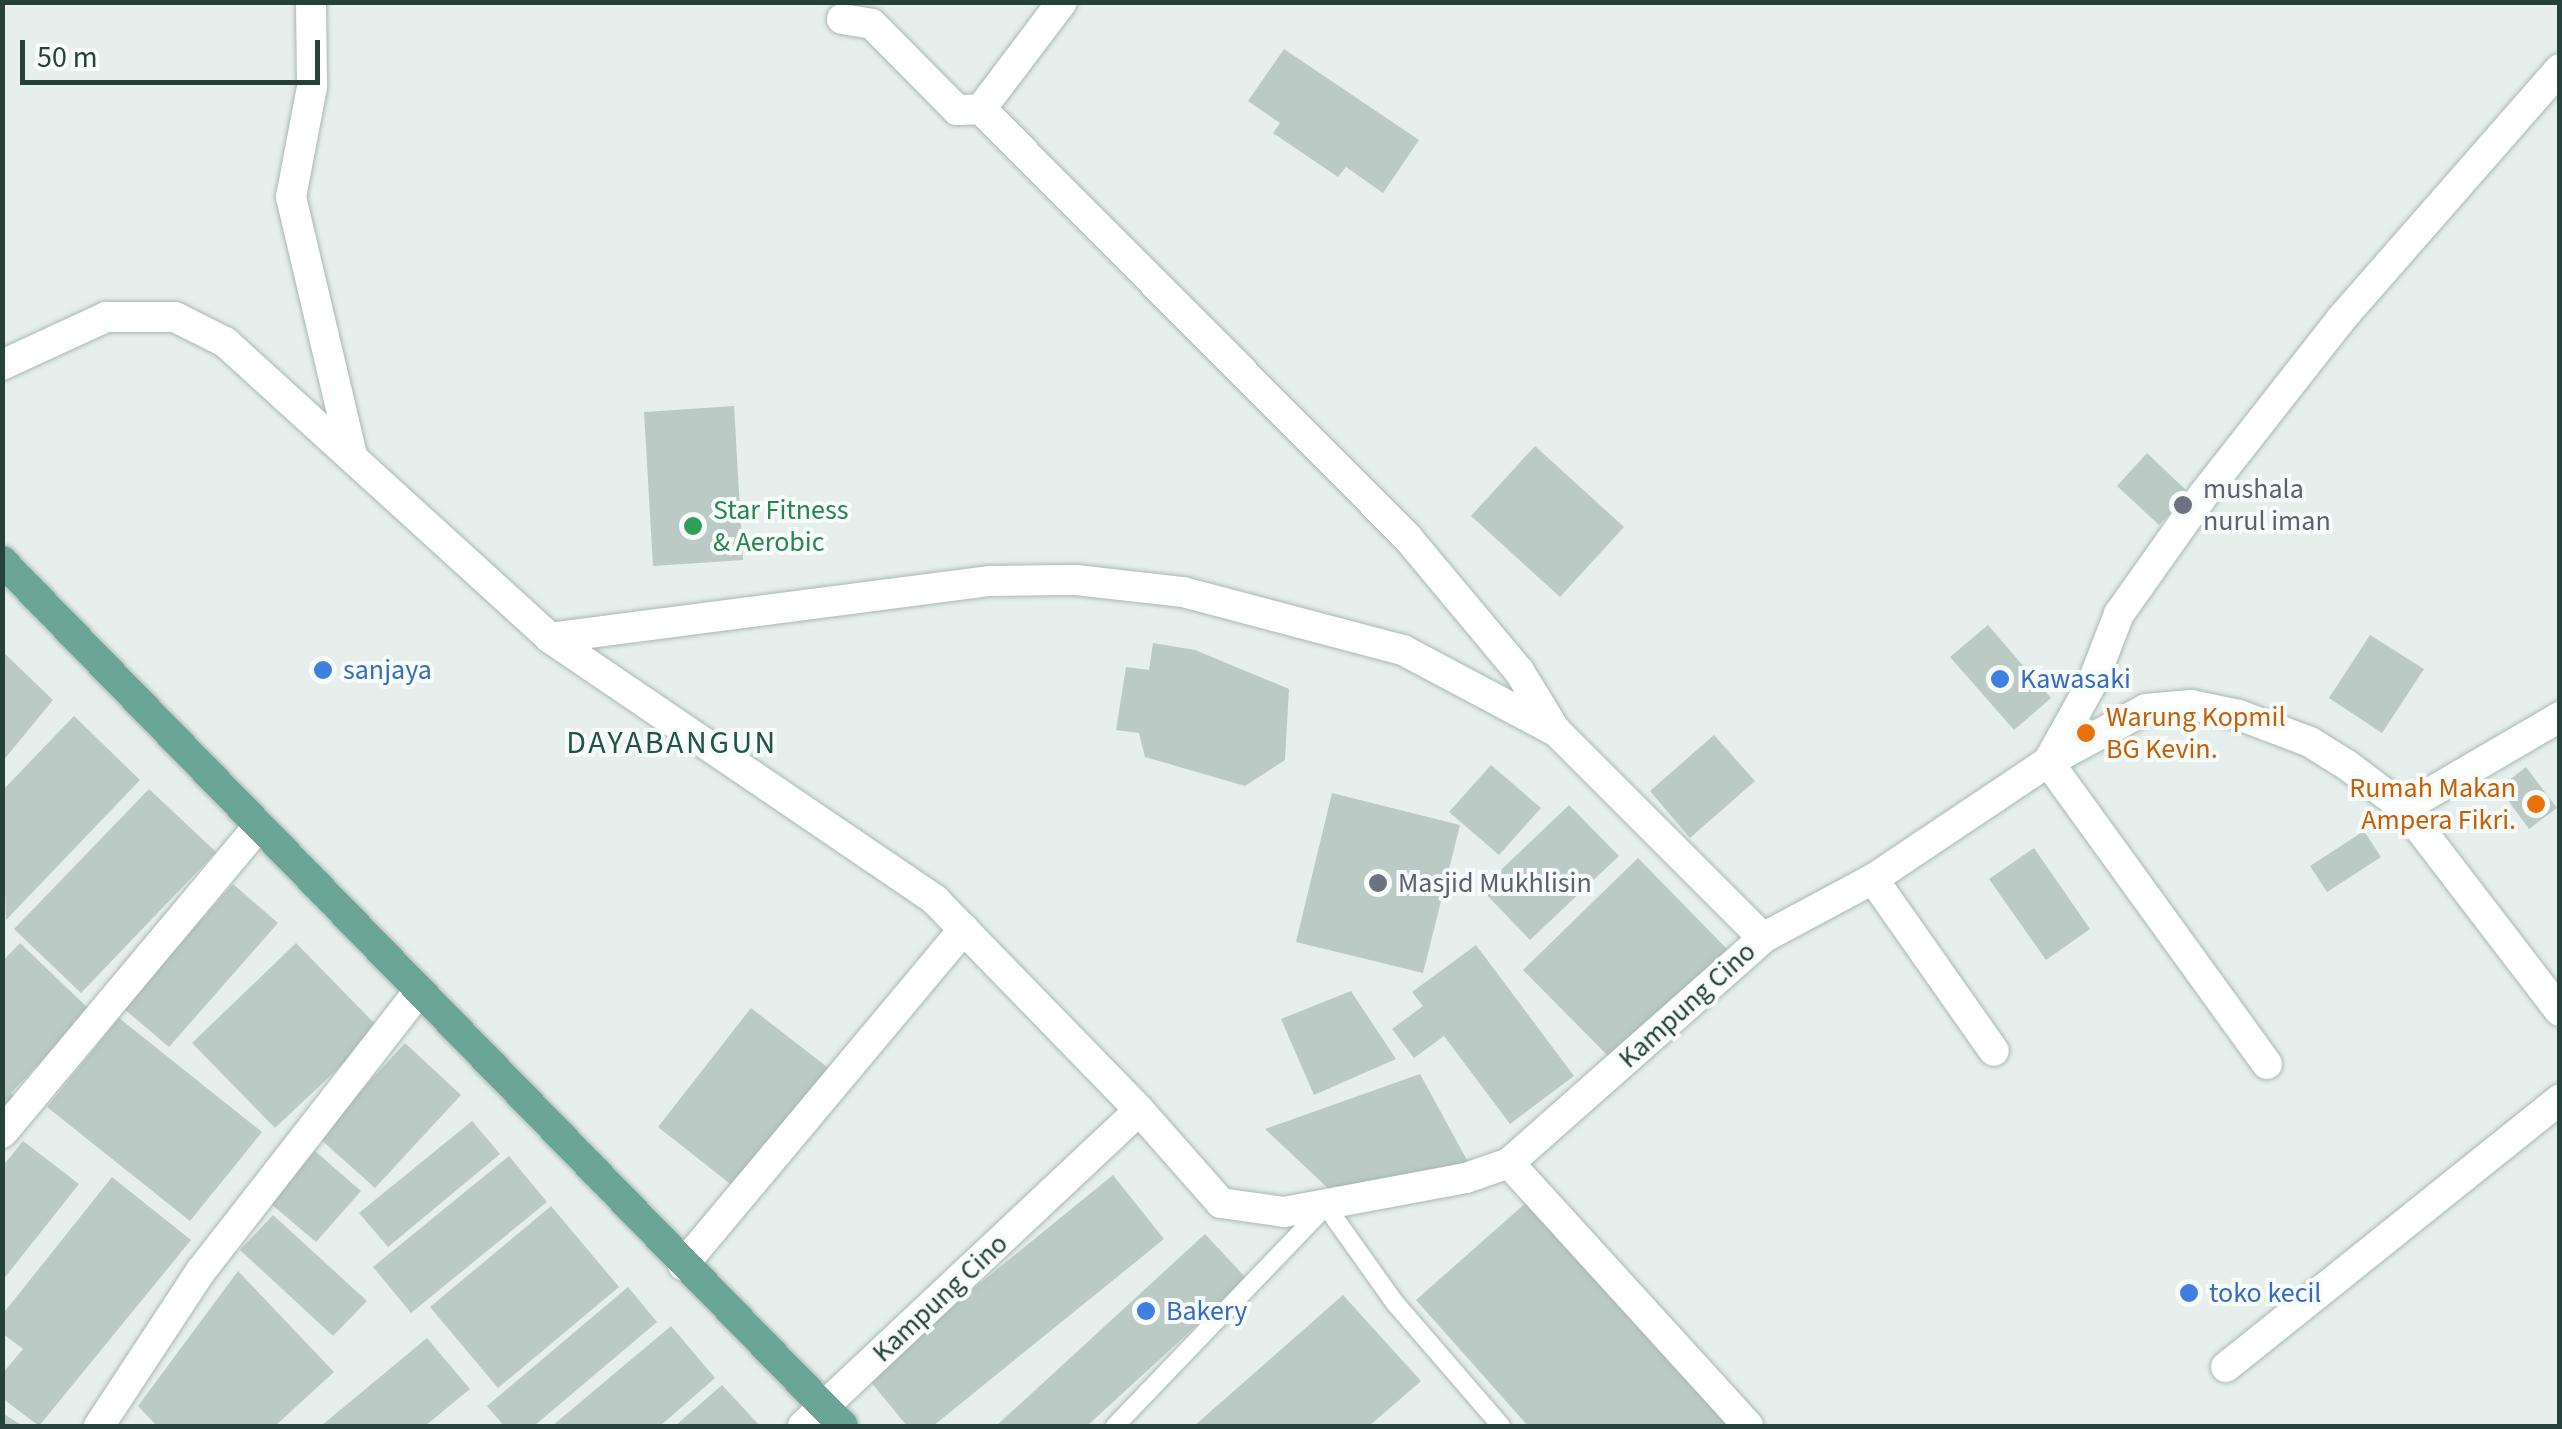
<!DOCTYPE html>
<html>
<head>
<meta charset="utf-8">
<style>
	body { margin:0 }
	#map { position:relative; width:2562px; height:1429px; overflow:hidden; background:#e6efeb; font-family:"Source Sans 3",sans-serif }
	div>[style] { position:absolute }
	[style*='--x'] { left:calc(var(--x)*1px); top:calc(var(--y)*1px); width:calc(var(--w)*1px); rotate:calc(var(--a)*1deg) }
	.building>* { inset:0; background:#bbcac4 }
	.roads { filter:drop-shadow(0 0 2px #a8b8b2) drop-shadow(0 0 2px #a8b8b2) }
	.service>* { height:18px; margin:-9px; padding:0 9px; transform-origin:9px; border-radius:9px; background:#fff }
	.minor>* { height:30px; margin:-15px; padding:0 15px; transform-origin:15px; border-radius:15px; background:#fff }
	.primary>* { height:30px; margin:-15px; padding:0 15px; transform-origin:15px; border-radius:15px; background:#6aa596 }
	.dots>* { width:28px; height:28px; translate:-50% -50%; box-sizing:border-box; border:5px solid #f7fbf9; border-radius:50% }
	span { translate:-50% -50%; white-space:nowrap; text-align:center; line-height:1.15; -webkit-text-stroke:8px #f7fbf9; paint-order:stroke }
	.worship-label { font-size:28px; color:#5b616d }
	.left { translate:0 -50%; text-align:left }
	.leisure-label { font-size:28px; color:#27864d }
	.shop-label { font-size:28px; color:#366cbe }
	.food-label { font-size:28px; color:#c56008 }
	.right { translate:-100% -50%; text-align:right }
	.street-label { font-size:28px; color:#24423a }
	.quarter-label { font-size:32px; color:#1f5548; letter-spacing:2.5px }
	.frame { position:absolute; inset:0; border:5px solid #24423a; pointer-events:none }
	.scale { position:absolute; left:20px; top:40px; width:300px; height:45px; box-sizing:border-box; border:5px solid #24423a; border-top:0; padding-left:12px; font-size:30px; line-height:35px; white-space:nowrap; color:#24423a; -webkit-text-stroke:8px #f7fbf9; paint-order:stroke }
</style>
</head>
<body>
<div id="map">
	<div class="building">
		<i style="clip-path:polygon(1284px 49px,1419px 140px,1383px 193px,1346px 167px,1338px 177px,1273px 133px,1280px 123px,1248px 101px)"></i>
		<i style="clip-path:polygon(734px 406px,743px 560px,653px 566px,644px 412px)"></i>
		<i style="clip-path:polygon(1535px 446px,1624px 527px,1560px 597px,1471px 516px)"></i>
		<i style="clip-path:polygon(2147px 453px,2189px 493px,2159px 525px,2117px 486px)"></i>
		<i style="clip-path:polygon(1988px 625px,2051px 698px,2014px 730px,1950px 657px)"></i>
		<i style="clip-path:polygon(2370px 635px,2424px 669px,2382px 733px,2329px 698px)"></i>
		<i style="clip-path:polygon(1153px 643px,1195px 650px,1289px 689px,1285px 760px,1245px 786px,1145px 757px,1139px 733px,1116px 730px,1126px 667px,1149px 670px)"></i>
		<i style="clip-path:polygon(2px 651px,53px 700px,2px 762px)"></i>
		<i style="clip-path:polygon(74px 716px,140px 780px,6px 920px,2px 791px)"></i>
		<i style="clip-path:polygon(1714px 735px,1755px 781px,1690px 838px,1650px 791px)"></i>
		<i style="clip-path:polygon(1491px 765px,1541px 808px,1499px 855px,1449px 812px)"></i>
		<i style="clip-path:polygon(2526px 767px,2557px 808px,2529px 829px,2499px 788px)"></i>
		<i style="clip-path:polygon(149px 789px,216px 852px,81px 993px,14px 929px)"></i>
		<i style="clip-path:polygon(1332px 793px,1460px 825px,1423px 973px,1296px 942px)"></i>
		<i style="clip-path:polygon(1569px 805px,1619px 856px,1530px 940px,1481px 889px)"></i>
		<i style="clip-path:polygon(2364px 831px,2381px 857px,2327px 892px,2310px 866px)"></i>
		<i style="clip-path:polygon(2034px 848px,2090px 929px,2046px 960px,1989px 879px)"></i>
		<i style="clip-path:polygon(1638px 858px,1728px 950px,1613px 1061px,1523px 970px)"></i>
		<i style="clip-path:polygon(233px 884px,278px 923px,169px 1047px,123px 1008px)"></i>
		<i style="clip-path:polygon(20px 943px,90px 1010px,11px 1093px,18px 1099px,2px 1115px,2px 962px)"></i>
		<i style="clip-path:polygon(296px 943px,380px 1029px,275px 1128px,192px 1043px)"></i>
		<i style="clip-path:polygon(1476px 945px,1574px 1076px,1510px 1124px,1444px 1036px,1414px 1058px,1392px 1029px,1423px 1006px,1412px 992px)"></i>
		<i style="clip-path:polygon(1351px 991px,1396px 1059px,1314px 1095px,1281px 1019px)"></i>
		<i style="clip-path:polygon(751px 1008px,831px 1070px,738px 1190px,658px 1127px)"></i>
		<i style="clip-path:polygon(119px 1018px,262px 1132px,190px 1221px,47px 1107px)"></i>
		<i style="clip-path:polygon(405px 1043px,461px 1095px,375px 1188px,318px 1137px)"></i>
		<i style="clip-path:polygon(1420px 1074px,1468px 1162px,1332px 1192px,1265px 1129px)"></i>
		<i style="clip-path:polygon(472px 1121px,500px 1154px,388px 1247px,359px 1213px)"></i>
		<i style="clip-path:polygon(23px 1141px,79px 1184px,2px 1281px,2px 1167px)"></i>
		<i style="clip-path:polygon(315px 1151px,361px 1191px,316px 1242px,270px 1203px)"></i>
		<i style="clip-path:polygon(509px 1156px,547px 1202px,411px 1313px,373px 1267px)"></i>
		<i style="clip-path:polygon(1113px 1175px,1164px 1239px,933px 1426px,907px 1426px,866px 1376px)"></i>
		<i style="clip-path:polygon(112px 1177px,191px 1240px,39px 1426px,2px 1398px,2px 1374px,23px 1349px,2px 1333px,2px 1315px)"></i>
		<i style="clip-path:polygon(1528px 1201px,1728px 1426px,1528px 1426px,1416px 1300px)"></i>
		<i style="clip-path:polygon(551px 1206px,619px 1287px,498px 1388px,430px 1307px)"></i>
		<i style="clip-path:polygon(273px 1215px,367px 1301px,333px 1336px,240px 1250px)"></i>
		<i style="clip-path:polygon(1205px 1234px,1247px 1279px,1087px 1426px,996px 1426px)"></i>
		<i style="clip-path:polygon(238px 1271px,334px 1372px,275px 1426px,157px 1426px,138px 1406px)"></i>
		<i style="clip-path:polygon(628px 1287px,657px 1322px,534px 1426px,504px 1426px,487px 1406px)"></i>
		<i style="clip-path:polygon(1343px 1295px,1421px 1381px,1369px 1426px,1194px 1426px)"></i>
		<i style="clip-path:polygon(671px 1326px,715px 1378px,660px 1426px,552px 1426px)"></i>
		<i style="clip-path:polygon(427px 1338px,470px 1389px,425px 1426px,321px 1426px)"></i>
		<i style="clip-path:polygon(722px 1385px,760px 1426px,675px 1426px)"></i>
		<i style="clip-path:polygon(2px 1413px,23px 1426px,2px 1426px)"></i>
	</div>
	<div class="roads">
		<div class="service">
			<i style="--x:1115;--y:1426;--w:305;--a:-46.2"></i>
			<i style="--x:1326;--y:1206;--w:119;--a:54.6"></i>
			<i style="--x:1395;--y:1303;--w:162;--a:49.2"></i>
		</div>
		<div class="minor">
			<i style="--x:311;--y:2;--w:85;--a:89.3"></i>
			<i style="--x:312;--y:87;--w:112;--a:100.8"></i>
			<i style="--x:291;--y:197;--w:266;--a:76.7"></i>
			<i style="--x:842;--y:19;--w:30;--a:9"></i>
			<i style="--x:872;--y:24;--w:121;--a:45.3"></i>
			<i style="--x:957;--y:110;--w:24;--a:-2"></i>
			<i style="--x:981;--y:109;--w:604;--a:45.13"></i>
			<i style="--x:1407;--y:537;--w:175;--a:50.1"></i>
			<i style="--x:1519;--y:671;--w:69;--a:58.6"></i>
			<i style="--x:981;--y:109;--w:134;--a:-52.9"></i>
			<i style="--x:2;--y:365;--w:115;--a:-24.8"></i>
			<i style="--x:106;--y:317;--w:69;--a:0"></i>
			<i style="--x:175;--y:317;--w:56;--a:26.6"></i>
			<i style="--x:225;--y:342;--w:440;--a:42.3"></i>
			<i style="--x:550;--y:638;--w:444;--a:-7.4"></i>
			<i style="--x:990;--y:581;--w:86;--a:-0.7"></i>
			<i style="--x:1076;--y:580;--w:108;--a:6.4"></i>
			<i style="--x:1183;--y:592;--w:228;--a:14.8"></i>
			<i style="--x:1403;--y:650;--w:174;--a:28"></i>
			<i style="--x:1557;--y:732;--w:291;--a:45"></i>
			<i style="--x:550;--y:638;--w:466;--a:34.2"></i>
			<i style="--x:935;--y:900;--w:293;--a:45.8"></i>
			<i style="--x:2404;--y:808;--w:181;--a:-30.3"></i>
			<i style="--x:1873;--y:879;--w:210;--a:54.9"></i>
			<i style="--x:2267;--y:1064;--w:373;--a:-125.9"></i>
			<i style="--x:2048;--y:762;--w:93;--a:-60.9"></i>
			<i style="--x:2093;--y:681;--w:72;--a:-68.8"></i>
			<i style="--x:2119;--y:614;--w:147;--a:-54.7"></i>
			<i style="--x:2204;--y:494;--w:222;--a:-51.9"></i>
			<i style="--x:2341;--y:319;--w:332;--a:-48.8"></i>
			<i style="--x:2;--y:1133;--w:399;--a:-50.1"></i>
			<i style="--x:1509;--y:1163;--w:355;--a:47.7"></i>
			<i style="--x:683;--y:1265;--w:438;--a:-50.1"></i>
			<i style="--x:2226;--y:1367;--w:428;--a:-38.7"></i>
			<i style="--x:99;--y:1426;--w:186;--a:-56.7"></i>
			<i style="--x:201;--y:1271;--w:351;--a:-52.1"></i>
			<i style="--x:803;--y:1426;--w:461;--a:-43.2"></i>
			<i style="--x:1139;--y:1110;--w:124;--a:48.6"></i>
			<i style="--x:1221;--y:1203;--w:64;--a:8.1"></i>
			<i style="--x:1284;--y:1212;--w:185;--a:-10.6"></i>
			<i style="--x:1466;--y:1178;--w:46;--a:-19.2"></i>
			<i style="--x:1509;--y:1163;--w:339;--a:-41.5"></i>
			<i style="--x:1763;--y:938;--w:125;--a:-28.2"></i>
			<i style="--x:1873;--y:879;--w:211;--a:-33.8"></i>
			<i style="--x:2048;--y:762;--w:111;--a:-28.4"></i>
			<i style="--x:2146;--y:709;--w:45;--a:-5.1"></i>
			<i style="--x:2191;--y:705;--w:49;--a:11.8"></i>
			<i style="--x:2239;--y:715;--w:76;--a:20.8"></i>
			<i style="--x:2310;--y:742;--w:44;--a:31.9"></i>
			<i style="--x:2347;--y:765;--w:71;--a:37"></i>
			<i style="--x:2404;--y:808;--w:256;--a:52.5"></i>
		</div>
		<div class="primary">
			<i style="--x:2;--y:561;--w:1206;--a:45.81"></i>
		</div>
	</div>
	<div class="dots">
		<i style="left:2183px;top:505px;background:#6b7280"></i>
		<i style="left:693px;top:526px;background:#2e9e5b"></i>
		<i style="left:323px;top:670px;background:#3f7fe0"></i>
		<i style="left:2000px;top:679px;background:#3f7fe0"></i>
		<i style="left:2086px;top:733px;background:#e8710a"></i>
		<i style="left:2536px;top:804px;background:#e8710a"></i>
		<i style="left:1378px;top:883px;background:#6b7280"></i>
		<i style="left:2189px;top:1293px;background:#3f7fe0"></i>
		<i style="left:1146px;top:1311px;background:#3f7fe0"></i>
	</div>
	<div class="worship-label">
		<span class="left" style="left:2203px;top:505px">mushala<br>nurul iman</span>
		<span class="left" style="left:1398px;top:883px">Masjid Mukhlisin</span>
	</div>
	<div class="leisure-label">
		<span class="left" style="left:713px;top:526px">Star Fitness<br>&amp; Aerobic</span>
	</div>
	<div class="shop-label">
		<span class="left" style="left:343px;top:670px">sanjaya</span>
		<span class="left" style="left:2020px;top:679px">Kawasaki</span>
		<span class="left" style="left:2209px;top:1293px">toko kecil</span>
		<span class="left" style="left:1166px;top:1311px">Bakery</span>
	</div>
	<div class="food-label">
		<span class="left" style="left:2106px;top:733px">Warung Kopmil<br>BG Kevin.</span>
		<span class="right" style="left:2516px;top:804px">Rumah Makan<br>Ampera Fikri.</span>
	</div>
	<div class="street-label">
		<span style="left:1687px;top:1005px;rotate:-42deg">Kampung Cino</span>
		<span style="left:940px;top:1298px;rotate:-43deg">Kampung Cino</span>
	</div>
	<div class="quarter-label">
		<span style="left:672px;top:743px">DAYABANGUN</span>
	</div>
	<div class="frame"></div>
	<div class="scale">50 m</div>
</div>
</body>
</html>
